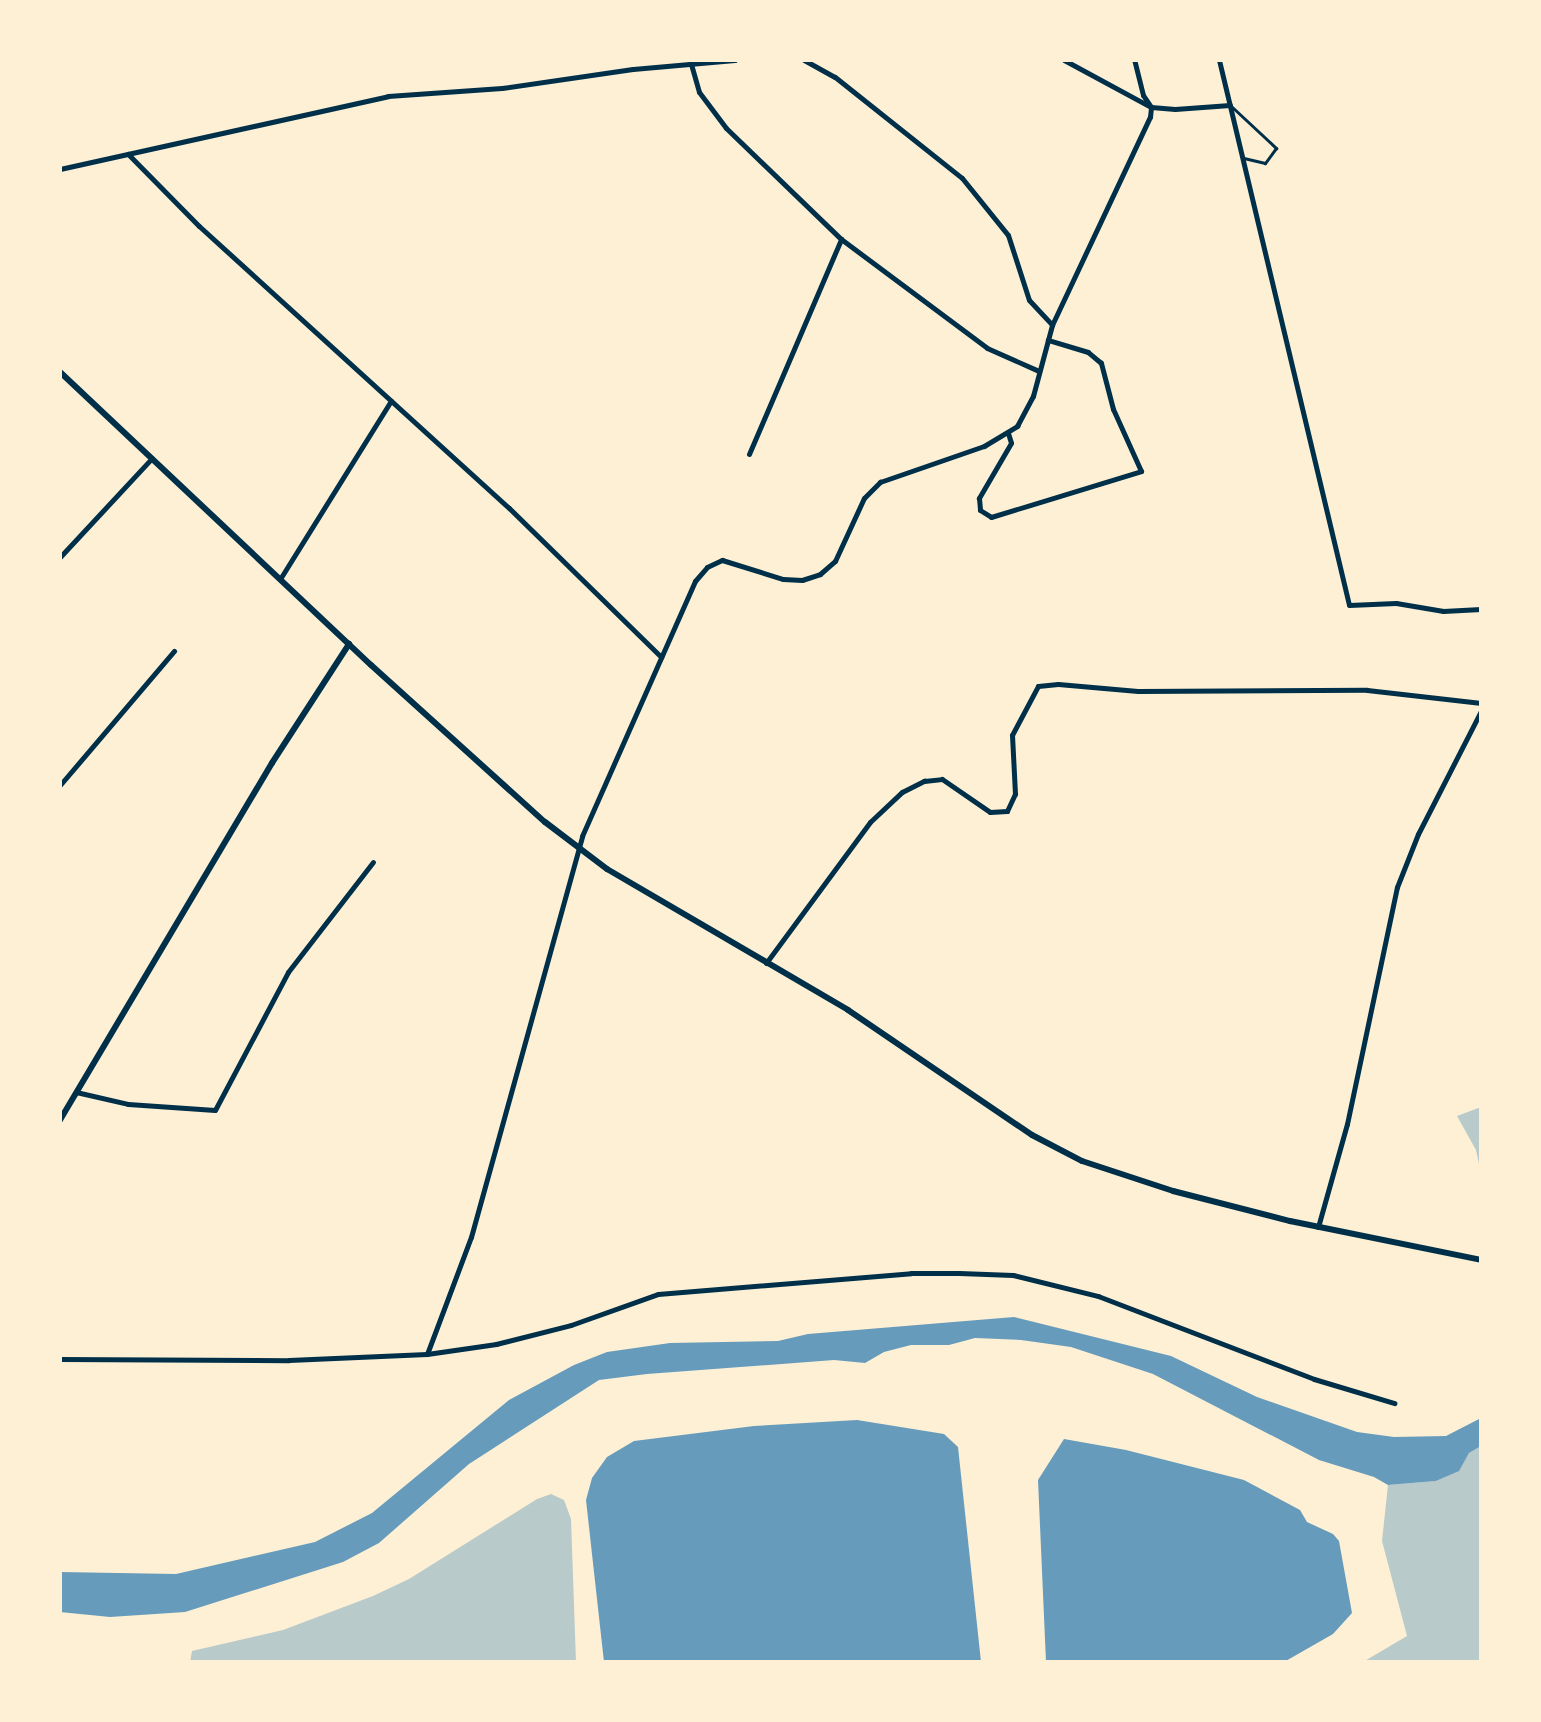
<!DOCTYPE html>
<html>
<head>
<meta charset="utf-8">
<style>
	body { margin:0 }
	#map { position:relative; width:1541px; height:1722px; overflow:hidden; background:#fdf0d5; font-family:"Roboto Condensed",sans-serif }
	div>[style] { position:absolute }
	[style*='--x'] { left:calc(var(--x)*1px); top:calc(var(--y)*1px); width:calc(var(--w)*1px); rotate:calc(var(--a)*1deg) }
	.green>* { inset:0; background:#b9caca }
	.water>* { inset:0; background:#669bbc }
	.service>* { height:3px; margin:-1.5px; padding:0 1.5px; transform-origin:1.5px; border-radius:1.5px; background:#003049 }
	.minor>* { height:5px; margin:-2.5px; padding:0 2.5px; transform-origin:2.5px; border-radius:2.5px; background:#003049 }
	.tertiary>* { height:6px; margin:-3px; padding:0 3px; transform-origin:3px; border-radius:3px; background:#003049 }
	span { translate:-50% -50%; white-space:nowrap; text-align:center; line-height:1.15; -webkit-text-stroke:7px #fdf0d5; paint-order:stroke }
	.frame { position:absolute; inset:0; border:62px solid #fdf0d5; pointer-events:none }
</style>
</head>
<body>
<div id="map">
	<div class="green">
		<i style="clip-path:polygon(1481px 1107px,1481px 1173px,1476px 1150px,1457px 1116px)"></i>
		<i style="clip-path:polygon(1481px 1446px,1481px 1662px,1363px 1662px,1407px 1636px,1382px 1541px,1388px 1485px,1436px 1481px,1458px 1471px,1469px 1453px)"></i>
		<i style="clip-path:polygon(551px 1494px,564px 1500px,571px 1519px,576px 1662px,190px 1662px,192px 1651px,283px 1630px,373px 1596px,409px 1579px,537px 1499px)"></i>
	</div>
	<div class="water">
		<i style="clip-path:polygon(1014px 1317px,1171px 1356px,1257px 1397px,1357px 1432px,1394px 1437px,1446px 1436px,1481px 1418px,1481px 1446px,1469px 1453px,1459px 1471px,1436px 1481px,1388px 1485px,1374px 1477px,1319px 1460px,1153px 1374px,1071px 1347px,1021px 1340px,975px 1338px,949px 1345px,911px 1345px,884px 1352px,865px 1363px,834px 1360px,647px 1374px,599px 1380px,469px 1464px,379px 1543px,343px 1562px,185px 1612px,110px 1617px,60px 1612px,60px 1572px,176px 1574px,315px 1542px,372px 1513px,509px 1400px,574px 1365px,607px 1352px,670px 1343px,778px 1341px,808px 1334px)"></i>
		<i style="clip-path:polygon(857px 1420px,944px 1434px,958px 1447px,981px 1662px,604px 1662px,586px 1500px,592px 1478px,607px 1457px,634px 1441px,754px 1426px)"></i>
		<i style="clip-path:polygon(1064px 1439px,1126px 1450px,1244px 1480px,1300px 1510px,1307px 1522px,1333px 1534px,1339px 1541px,1352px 1613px,1333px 1634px,1284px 1662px,1046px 1662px,1038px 1480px)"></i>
	</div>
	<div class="service">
		<i style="--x:1231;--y:106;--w:62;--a:43"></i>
		<i style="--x:1276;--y:148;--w:19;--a:126"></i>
		<i style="--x:1265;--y:163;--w:23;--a:-167"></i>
	</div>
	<div class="minor">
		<i style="--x:804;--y:60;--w:35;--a:29"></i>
		<i style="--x:835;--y:77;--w:162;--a:38.5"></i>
		<i style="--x:962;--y:178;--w:73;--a:51.1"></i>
		<i style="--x:1008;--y:235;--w:68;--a:72.1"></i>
		<i style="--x:1029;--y:300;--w:34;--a:47"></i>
		<i style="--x:1064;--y:60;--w:99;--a:28.4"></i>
		<i style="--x:1151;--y:107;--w:24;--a:5"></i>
		<i style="--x:1175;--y:109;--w:55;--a:-4.2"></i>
		<i style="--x:1219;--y:60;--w:560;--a:76.58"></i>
		<i style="--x:1349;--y:605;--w:47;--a:-2.4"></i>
		<i style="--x:1396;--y:603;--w:48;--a:9.7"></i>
		<i style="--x:1443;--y:611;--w:38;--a:-3"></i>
		<i style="--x:691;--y:64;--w:29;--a:74"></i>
		<i style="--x:699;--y:92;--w:45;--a:53.1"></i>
		<i style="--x:726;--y:128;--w:160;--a:44"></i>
		<i style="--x:841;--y:239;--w:182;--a:36.7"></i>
		<i style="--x:987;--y:348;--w:57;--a:23.9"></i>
		<i style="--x:128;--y:154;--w:101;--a:45.4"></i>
		<i style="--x:199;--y:226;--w:419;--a:42.3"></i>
		<i style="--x:509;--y:508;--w:213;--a:44.4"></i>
		<i style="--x:60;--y:169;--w:336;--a:-12.5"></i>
		<i style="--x:388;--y:96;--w:114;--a:-4"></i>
		<i style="--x:502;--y:88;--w:132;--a:-8.3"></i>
		<i style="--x:633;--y:69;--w:102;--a:-5"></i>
		<i style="--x:1008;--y:433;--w:10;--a:73"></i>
		<i style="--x:1011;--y:443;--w:64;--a:120.2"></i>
		<i style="--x:979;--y:498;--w:12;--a:85"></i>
		<i style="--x:980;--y:510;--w:13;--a:32"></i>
		<i style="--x:991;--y:517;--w:157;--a:-17"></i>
		<i style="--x:1141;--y:471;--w:68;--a:-114.3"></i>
		<i style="--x:1113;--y:409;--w:48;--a:-104.6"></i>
		<i style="--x:1101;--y:363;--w:17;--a:-140"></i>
		<i style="--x:1088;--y:352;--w:42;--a:-163.3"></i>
		<i style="--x:749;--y:454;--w:234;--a:-66.8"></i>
		<i style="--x:60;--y:557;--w:135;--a:-47.1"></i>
		<i style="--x:280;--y:579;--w:210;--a:-58.1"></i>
		<i style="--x:60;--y:785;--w:176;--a:-49.6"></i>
		<i style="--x:766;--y:963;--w:175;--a:-53.6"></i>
		<i style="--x:870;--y:822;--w:44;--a:-43.2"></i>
		<i style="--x:902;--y:792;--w:25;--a:-27"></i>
		<i style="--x:924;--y:781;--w:18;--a:-6"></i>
		<i style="--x:942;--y:779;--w:58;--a:34.5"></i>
		<i style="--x:990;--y:812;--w:17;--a:-3"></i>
		<i style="--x:1007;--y:811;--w:19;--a:-65"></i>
		<i style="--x:1015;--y:794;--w:59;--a:-92.9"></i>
		<i style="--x:1012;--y:735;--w:55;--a:-62"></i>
		<i style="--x:1038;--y:686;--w:20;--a:-6"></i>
		<i style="--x:1058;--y:684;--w:80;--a:5"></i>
		<i style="--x:1138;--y:691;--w:229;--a:-0.3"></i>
		<i style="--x:1367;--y:690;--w:115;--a:6.5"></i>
		<i style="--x:76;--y:1092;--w:53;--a:13"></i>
		<i style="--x:128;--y:1104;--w:87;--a:3.9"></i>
		<i style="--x:215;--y:1110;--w:156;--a:-62.1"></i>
		<i style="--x:288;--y:972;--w:139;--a:-52.3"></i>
		<i style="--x:1318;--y:1227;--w:107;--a:-74.3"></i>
		<i style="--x:1347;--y:1124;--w:242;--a:-78.1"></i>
		<i style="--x:1397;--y:887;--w:57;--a:-68.4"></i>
		<i style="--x:1418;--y:834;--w:138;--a:-62.9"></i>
		<i style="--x:427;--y:1354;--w:125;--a:-69.4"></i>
		<i style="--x:471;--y:1237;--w:416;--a:-74.5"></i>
		<i style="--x:582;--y:836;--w:279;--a:-66.1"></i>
		<i style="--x:695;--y:581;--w:18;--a:-49"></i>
		<i style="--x:707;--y:567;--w:17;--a:-25"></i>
		<i style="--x:722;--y:560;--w:64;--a:17.3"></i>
		<i style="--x:783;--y:579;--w:19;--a:3"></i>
		<i style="--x:802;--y:580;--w:19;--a:-18"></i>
		<i style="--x:820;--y:574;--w:20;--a:-41"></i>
		<i style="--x:835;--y:561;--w:69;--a:-65.3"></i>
		<i style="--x:864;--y:498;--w:23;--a:-45"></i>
		<i style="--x:880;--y:482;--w:110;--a:-19.1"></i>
		<i style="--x:984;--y:446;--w:39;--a:-31"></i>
		<i style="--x:1017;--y:426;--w:34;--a:-62"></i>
		<i style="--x:1033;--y:396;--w:73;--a:-75"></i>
		<i style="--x:1052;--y:325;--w:230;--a:-64.8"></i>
		<i style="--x:1150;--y:117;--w:10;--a:-84"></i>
		<i style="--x:1151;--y:107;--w:14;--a:-124"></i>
		<i style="--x:1143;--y:95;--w:36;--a:-104"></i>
		<i style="--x:60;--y:1359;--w:229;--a:0.3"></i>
		<i style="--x:289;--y:1360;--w:138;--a:-2.5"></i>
		<i style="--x:427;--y:1354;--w:70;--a:-8.2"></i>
		<i style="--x:496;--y:1344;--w:77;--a:-14.2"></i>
		<i style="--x:571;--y:1325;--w:92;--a:-19.6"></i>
		<i style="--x:658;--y:1294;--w:254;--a:-4.7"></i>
		<i style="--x:911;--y:1273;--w:48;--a:0"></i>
		<i style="--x:959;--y:1273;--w:54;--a:2.1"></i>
		<i style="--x:1013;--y:1275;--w:88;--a:13.9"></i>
		<i style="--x:1098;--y:1296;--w:231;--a:21"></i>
		<i style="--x:1314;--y:1379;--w:84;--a:16.7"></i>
	</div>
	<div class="tertiary">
		<i style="--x:60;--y:372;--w:427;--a:43.3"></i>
		<i style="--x:371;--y:665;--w:234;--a:42.1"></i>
		<i style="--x:545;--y:822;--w:78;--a:37.2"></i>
		<i style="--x:607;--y:869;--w:279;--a:30.3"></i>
		<i style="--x:848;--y:1010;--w:222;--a:34.2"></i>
		<i style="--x:1032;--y:1135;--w:56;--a:27.5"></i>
		<i style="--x:1082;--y:1161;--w:96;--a:18.2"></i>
		<i style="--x:1173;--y:1191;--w:121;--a:14.4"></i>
		<i style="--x:1290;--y:1221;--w:195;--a:11.5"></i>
		<i style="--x:60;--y:1120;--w:415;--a:-59.3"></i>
		<i style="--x:272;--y:763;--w:142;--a:-57.1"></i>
	</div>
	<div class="frame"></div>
</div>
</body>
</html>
